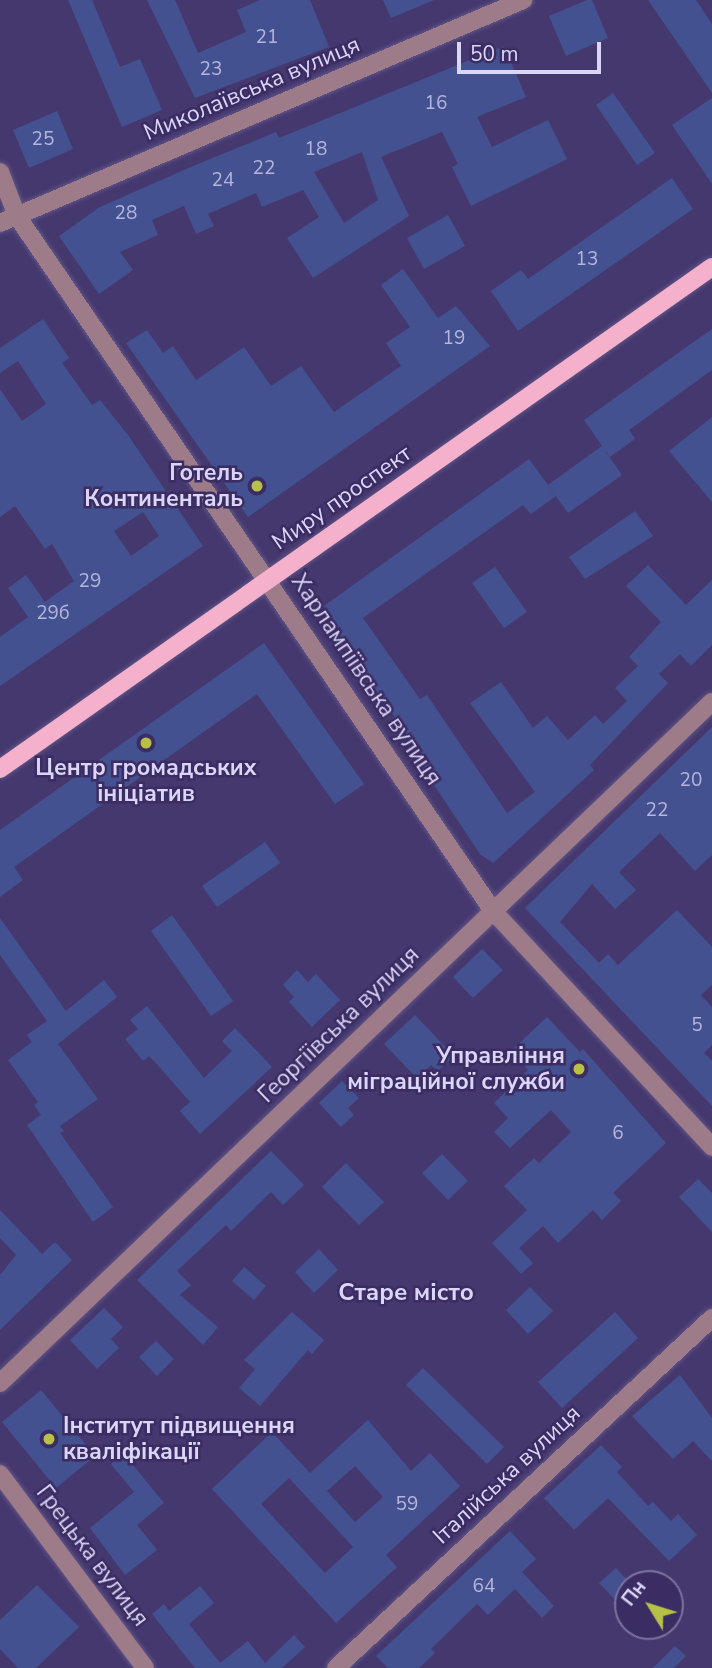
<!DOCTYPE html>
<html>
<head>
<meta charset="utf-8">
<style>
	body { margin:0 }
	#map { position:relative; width:712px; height:1668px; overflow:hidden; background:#45386e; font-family:"Nunito Sans",sans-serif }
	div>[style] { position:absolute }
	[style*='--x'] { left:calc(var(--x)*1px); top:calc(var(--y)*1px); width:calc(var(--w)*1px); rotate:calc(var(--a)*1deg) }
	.building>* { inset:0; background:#445190 }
	.roads { filter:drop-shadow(0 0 2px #605487) drop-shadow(0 0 2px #605487) }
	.minor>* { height:18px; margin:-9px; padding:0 9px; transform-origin:9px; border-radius:9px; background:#9d7b88 }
	.major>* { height:18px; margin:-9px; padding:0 9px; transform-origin:9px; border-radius:9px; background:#f5b0cc }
	.dots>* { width:19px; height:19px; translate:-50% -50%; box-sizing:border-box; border:4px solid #3b2d63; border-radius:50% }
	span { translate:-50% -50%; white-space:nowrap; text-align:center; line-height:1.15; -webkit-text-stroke:5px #3b2d63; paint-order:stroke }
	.number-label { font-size:19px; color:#b5b5dd }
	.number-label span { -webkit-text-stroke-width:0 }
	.street-label { font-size:23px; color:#dbd6f7 }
	.poi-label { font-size:23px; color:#dbd6f7; font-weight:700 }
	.right { translate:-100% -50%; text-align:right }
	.left { translate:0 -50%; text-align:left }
	.neighbourhood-label { font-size:24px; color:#dbd6f7; font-weight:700 }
	.north { position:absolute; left:614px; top:1570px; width:70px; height:70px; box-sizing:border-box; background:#3b2d63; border:2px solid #7b719e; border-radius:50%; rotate:308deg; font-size:19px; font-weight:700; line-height:28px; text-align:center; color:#dbd6f7 }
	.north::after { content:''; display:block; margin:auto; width:24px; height:32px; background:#b8c147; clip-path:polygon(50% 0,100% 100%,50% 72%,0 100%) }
	.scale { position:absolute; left:457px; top:42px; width:144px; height:32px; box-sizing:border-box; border:4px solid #dbd6f7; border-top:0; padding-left:9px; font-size:21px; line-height:24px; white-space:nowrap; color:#dbd6f7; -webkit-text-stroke:5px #3b2d63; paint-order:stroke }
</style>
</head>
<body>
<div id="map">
	<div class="building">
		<i style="clip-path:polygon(68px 0,92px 0,120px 67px,140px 59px,162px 110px,122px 127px)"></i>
		<i style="clip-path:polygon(147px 0,175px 0,198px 53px,246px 32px,237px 10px,260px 0,310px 0,329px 47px,195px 98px)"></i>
		<i style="clip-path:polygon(383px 0,434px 0,391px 18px)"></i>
		<i style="clip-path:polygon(587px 0,592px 0,608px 38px,566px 56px,549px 16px)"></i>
		<i style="clip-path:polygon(648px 0,696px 0,712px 24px,712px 93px)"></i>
		<i style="clip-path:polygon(evenodd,504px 46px,526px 97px,477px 117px,492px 147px,548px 120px,567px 159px,471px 206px,452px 167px,458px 164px,442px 132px,381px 157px,409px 216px,313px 278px,287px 238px,319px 217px,303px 190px,262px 207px,256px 193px,208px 214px,214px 226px,196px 234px,184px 206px,152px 220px,158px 235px,120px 252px,133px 270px,99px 294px,59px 236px,100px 207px,193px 166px,276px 132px,279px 138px,504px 46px,362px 152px,378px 200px,344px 223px,314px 172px,362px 152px)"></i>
		<i style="clip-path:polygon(613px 93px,655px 153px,637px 165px,596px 105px)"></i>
		<i style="clip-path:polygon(712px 98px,712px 184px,672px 125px)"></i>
		<i style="clip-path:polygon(57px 111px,73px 149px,29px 168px,13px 130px)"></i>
		<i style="clip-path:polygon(672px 178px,693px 209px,518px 331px,491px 291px,521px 270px,528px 279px)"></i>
		<i style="clip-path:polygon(448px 215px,465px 246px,424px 269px,407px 238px)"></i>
		<i style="clip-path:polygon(403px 269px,438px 318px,456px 306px,490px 346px,248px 517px,126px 343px,147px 330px,163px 353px,173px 346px,196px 380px,244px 347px,271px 386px,301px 366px,334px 412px,401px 366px,386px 343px,410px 327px,381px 285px)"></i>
		<i style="clip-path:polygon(evenodd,43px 319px,69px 358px,62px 363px,92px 405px,100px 400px,128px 435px,203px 546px,0 686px,0 637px,28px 617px,8px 588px,26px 575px,45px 602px,74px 581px,52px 544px,45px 549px,15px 506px,0 517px,0 389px,22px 421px,46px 404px,18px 361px,0 373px,0 348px,43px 319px,143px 512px,159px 536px,131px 556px,114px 531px,143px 512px)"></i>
		<i style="clip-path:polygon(712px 329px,712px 370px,629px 430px,635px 439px,610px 457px,603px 448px,622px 475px,568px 513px,548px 485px,602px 446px,584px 420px)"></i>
		<i style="clip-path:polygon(712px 417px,712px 502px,669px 451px)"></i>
		<i style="clip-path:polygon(529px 459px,556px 496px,531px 514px,523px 505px,363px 618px,420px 699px,427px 695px,507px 813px,535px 792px,470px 703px,501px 682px,533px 728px,547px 716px,568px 740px,595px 715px,603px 724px,627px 701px,615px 688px,638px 666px,629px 657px,661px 622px,626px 586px,648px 565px,686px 605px,712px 580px,712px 645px,691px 666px,680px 654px,659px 674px,668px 683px,590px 765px,594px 770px,493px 863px,480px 854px,391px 720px,395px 717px,344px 645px,330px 646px,340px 629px,324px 606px)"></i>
		<i style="clip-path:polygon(635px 511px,653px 536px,585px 579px,569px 557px)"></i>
		<i style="clip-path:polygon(495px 567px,527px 612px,504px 628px,472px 583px)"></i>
		<i style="clip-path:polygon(264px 643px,364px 784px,335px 804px,257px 694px,14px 867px,23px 880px,0 897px,0 830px)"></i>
		<i style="clip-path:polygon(712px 727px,712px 855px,695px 871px,660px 833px,619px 872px,636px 890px,615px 909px,592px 884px,560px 922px,599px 963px,608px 954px,618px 965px,677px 910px,712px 947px,712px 985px,701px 995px,712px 1007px,712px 1045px,704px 1053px,712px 1061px,712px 1106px,525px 908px)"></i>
		<i style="clip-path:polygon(265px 842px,280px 863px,217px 907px,202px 886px)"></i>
		<i style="clip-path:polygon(172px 915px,233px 1001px,211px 1016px,151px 931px)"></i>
		<i style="clip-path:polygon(0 918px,66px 1011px,104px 980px,117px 997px,58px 1044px,98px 1099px,60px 1126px,64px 1131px,60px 1133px,113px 1207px,93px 1222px,27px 1125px,41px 1115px,34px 1105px,38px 1102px,8px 1060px,32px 1042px,27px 1035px,47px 1021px,0 955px)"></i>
		<i style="clip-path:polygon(482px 949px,503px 970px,473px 998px,453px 977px)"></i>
		<i style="clip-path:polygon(297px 970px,308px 982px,316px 974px,340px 1000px,312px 1027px,289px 1002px,294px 997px,283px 985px)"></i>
		<i style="clip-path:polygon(147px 1006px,204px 1078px,232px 1051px,222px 1041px,235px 1028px,272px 1067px,200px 1134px,180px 1111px,190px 1102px,156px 1063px,149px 1056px,143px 1061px,125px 1039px,138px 1029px,130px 1020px)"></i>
		<i style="clip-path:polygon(415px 1015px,454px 1056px,438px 1071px,431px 1065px,417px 1078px,384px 1044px)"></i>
		<i style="clip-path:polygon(547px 1017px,580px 1052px,583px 1049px,666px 1143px,613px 1193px,621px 1201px,602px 1220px,593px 1210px,558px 1243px,543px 1226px,519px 1248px,533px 1263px,521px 1274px,492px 1243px,527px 1210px,504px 1186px,534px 1158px,539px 1163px,571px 1132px,551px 1110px,510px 1148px,494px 1132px,508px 1118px,494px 1103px,528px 1070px,511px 1051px)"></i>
		<i style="clip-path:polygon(342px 1081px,359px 1098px,348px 1108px,354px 1115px,341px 1127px,319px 1103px)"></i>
		<i style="clip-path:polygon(271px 1151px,304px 1185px,283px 1205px,271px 1192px,231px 1231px,226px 1225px,177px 1271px,191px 1285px,180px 1295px,218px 1327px,203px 1345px,137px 1280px)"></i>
		<i style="clip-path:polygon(442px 1154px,468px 1181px,448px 1200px,422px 1173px)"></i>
		<i style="clip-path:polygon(346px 1163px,384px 1202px,359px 1225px,322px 1187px)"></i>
		<i style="clip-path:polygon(698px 1179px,712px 1193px,712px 1232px,679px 1197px)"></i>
		<i style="clip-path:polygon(0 1210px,42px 1254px,55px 1242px,72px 1260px,0 1330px,0 1275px,16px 1255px,0 1238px)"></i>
		<i style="clip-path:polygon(319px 1249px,338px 1270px,314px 1293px,295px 1272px)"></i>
		<i style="clip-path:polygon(244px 1267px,266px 1286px,254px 1300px,232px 1281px)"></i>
		<i style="clip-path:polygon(530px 1287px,553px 1311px,528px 1334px,506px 1310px)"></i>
		<i style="clip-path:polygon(104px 1308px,123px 1327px,111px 1339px,119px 1348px,97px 1369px,70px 1340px)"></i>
		<i style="clip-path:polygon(292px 1312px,324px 1340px,312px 1354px,308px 1350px,260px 1406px,239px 1388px,255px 1369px,244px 1360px)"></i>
		<i style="clip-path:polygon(615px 1312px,638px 1338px,562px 1408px,538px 1382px)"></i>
		<i style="clip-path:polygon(156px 1341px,174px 1359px,157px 1376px,139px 1357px)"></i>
		<i style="clip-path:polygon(423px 1368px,504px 1447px,487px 1464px,406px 1385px)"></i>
		<i style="clip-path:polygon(680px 1375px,712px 1418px,712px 1461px,693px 1441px,673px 1459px,632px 1416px)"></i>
		<i style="clip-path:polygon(41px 1390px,95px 1456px,56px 1488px,2px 1422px)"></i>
		<i style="clip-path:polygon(evenodd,368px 1420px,411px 1471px,430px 1453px,460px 1486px,386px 1555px,397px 1567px,336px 1623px,212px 1489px,272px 1432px,310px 1473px,368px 1420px,355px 1466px,383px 1497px,355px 1522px,327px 1491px,355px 1466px,368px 1420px,289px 1478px,353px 1547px,325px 1573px,261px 1504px,289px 1478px)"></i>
		<i style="clip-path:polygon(601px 1445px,622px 1467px,617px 1472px,648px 1506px,653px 1502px,671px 1521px,678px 1514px,697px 1535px,669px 1561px,608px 1498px,574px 1530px,544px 1498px)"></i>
		<i style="clip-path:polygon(123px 1453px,164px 1503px,137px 1525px,157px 1550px,125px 1575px,90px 1528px,134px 1492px,111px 1464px)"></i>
		<i style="clip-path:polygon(510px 1531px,536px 1559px,522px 1572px,554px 1606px,542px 1618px,515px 1589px,488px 1615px,477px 1604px,431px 1649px,435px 1653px,419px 1668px,388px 1668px,376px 1656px)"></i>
		<i style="clip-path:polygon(616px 1568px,628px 1581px,628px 1613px,599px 1583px)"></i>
		<i style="clip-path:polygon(37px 1585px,79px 1627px,36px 1668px,18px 1668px,0 1649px,0 1620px)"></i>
		<i style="clip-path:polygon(200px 1586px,214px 1603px,189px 1624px,220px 1663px,248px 1641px,265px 1663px,294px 1635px,305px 1647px,282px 1668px,195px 1668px,152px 1614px,164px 1604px,169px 1611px)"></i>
		<i style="clip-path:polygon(675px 1646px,686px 1656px,674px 1668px,653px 1668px)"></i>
	</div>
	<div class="roads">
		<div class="minor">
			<i style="--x:0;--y:172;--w:47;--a:68.9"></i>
			<i style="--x:17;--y:216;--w:842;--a:55.59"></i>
			<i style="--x:493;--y:911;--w:322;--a:47.1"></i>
			<i style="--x:0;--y:223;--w:569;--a:-23.09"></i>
			<i style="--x:0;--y:1383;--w:985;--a:-43.73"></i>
			<i style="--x:0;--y:1474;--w:242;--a:53.2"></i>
			<i style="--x:336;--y:1668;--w:514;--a:-42.95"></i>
		</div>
		<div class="major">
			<i style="--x:0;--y:769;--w:871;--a:-35.19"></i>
		</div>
	</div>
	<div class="dots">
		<i style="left:257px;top:486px;background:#b8c147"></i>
		<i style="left:146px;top:743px;background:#b8c147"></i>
		<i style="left:579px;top:1069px;background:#b8c147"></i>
		<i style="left:49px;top:1439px;background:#b8c147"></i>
	</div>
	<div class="number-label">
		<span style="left:267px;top:38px">21</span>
		<span style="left:211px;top:70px">23</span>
		<span style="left:436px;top:104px">16</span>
		<span style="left:43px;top:140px">25</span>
		<span style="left:316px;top:150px">18</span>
		<span style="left:264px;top:169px">22</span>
		<span style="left:223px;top:181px">24</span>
		<span style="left:126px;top:214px">28</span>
		<span style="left:587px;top:260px">13</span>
		<span style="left:454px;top:339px">19</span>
		<span style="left:90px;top:582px">29</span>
		<span style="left:53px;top:614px">29б</span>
		<span style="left:691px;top:781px">20</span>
		<span style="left:657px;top:811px">22</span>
		<span style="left:697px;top:1026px">5</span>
		<span style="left:618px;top:1134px">6</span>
		<span style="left:407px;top:1505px">59</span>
		<span style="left:484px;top:1587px">64</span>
	</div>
	<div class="street-label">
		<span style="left:252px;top:89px;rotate:-23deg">Миколаївська вулиця</span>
		<span style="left:342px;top:498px;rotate:-35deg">Миру проспект</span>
		<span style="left:366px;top:680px;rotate:56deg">Харлампіївська вулиця</span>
		<span style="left:339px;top:1025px;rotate:-44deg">Георгіївська вулиця</span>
		<span style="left:507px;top:1475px;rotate:-43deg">Італійська вулиця</span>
		<span style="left:92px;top:1556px;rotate:53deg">Грецька вулиця</span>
	</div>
	<div class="poi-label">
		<span class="right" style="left:243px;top:486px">Готель<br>Континенталь</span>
		<span style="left:146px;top:781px">Центр громадських<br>ініціатив</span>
		<span class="right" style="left:565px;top:1069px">Управління<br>міграційної служби</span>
		<span class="left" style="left:63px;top:1439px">Інститут підвищення<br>кваліфікації</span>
	</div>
	<div class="neighbourhood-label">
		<span style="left:406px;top:1293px">Старе місто</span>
	</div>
	<div class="north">Пн</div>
	<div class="scale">50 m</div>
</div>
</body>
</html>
